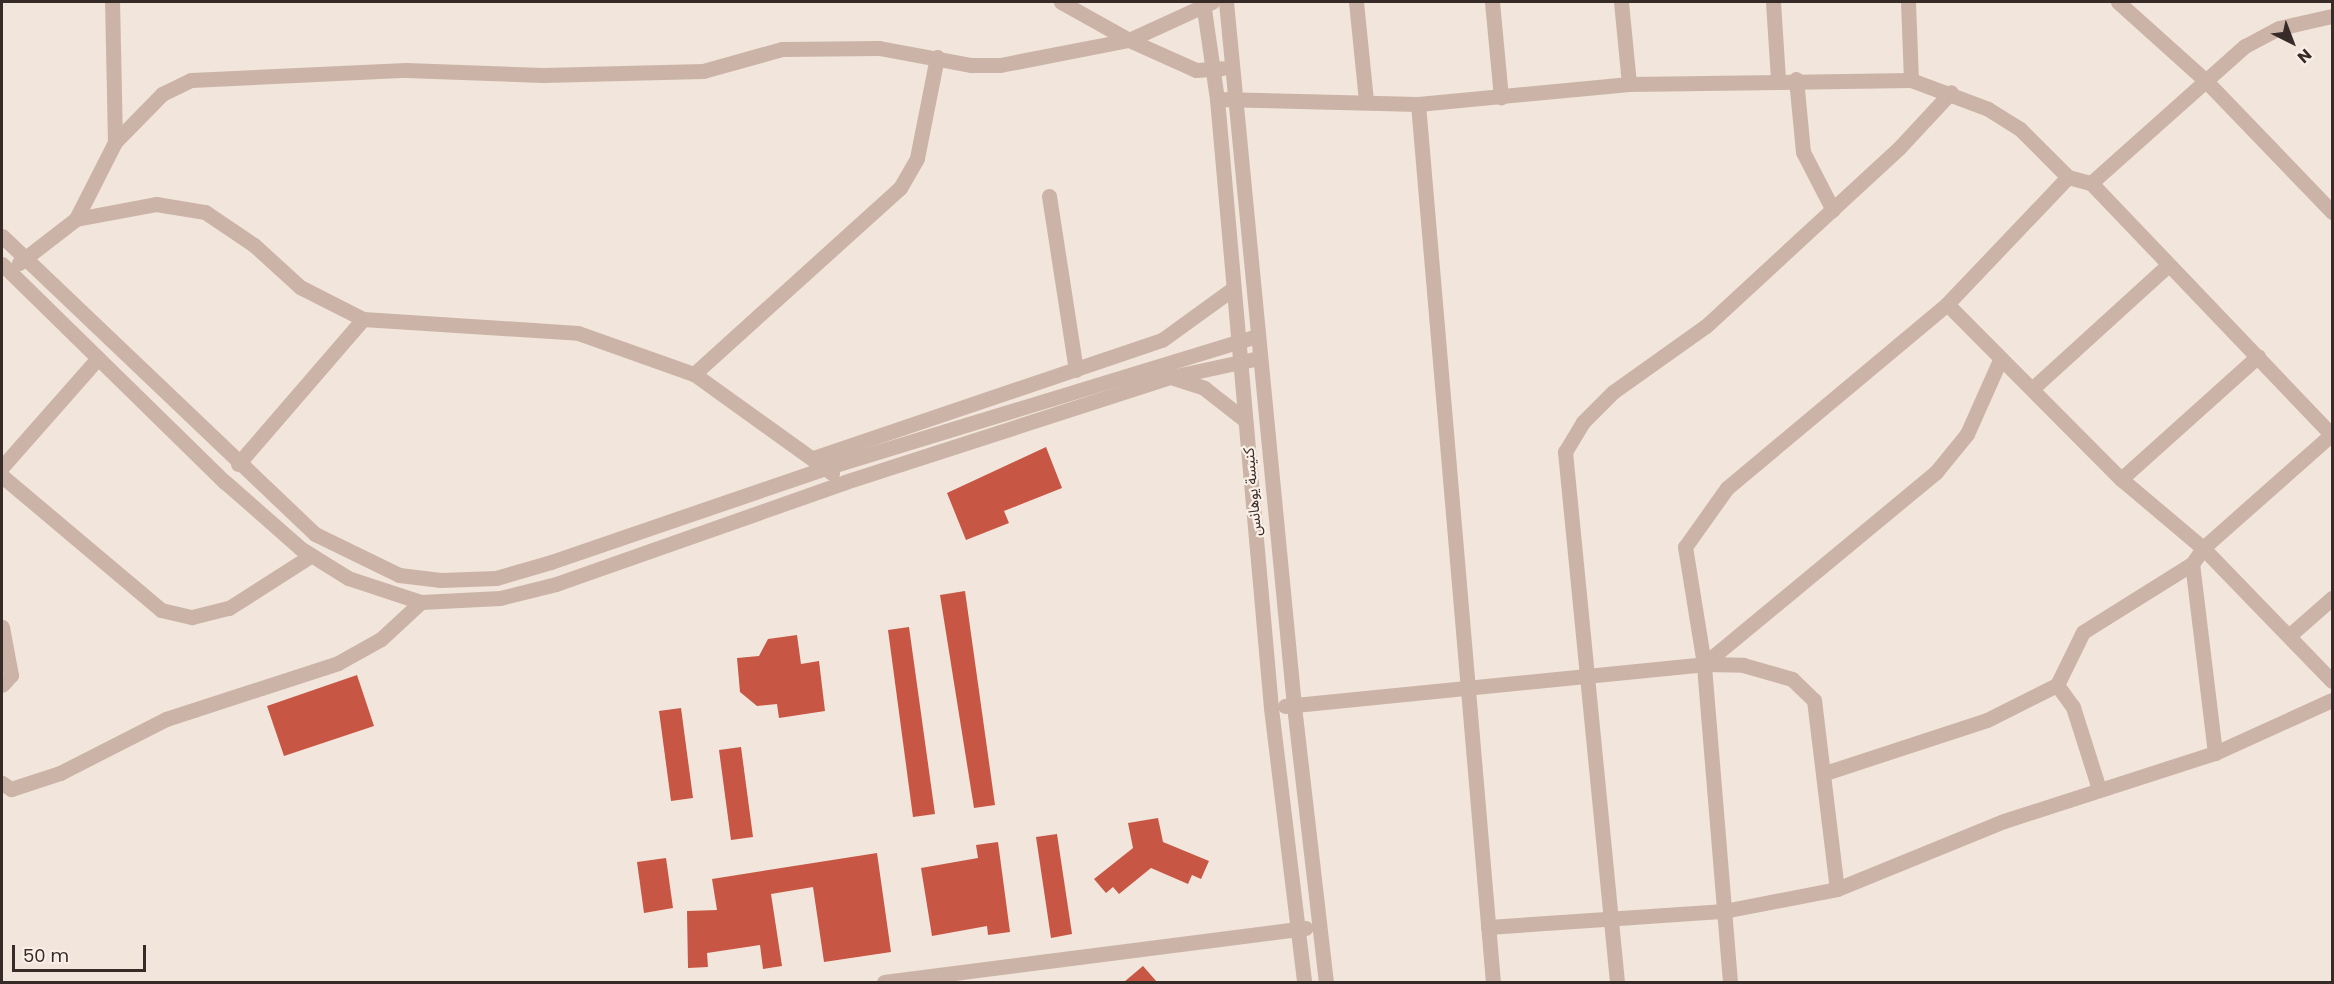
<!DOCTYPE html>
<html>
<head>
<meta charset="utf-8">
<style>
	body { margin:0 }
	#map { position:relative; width:2334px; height:984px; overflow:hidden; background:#f2e5db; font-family:Poppins,"Noto Sans Arabic",sans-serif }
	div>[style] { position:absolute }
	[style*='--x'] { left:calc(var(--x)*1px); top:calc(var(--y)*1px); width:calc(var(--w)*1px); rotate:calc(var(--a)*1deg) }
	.building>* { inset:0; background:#c85644 }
	.minor>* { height:15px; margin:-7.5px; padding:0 7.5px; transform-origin:7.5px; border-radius:7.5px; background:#cbb4a7 }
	span { translate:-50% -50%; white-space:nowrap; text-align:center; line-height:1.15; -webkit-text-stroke:4.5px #faf0e8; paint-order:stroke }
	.street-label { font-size:15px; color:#372b28 }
	.frame { position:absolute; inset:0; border:3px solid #372b28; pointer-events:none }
	.north { position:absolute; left:2262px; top:12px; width:60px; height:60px; -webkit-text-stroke:4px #faf0e8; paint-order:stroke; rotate:138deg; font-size:16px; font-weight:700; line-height:24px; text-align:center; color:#372b28 }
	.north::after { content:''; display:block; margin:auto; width:21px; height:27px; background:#372b28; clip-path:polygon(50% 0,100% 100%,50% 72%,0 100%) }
	.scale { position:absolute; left:12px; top:945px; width:134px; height:27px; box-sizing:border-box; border:3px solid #372b28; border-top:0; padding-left:8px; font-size:18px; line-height:21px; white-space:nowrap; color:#372b28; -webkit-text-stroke:4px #faf0e8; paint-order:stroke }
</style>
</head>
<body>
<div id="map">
	<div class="building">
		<i style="clip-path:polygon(1046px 447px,1062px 488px,1004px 511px,1009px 523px,966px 540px,947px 493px)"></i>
		<i style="clip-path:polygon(965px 591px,995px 805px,974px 808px,940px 595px)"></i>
		<i style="clip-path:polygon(909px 627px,935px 814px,913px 817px,888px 630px)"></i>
		<i style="clip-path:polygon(797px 635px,801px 664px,819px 661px,825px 711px,779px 718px,777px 704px,757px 706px,740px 692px,737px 658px,759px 656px,768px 639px)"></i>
		<i style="clip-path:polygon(357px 675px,374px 726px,284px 756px,267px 706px)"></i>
		<i style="clip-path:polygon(681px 708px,693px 798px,671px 801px,659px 711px)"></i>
		<i style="clip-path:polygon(741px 747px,753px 837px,731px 840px,719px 750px)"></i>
		<i style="clip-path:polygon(1158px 818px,1163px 842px,1209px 861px,1201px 879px,1192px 875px,1188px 884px,1151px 868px,1119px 894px,1113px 887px,1106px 893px,1094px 879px,1133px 848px,1128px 823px)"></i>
		<i style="clip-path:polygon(1057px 834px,1072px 934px,1051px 938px,1036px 837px)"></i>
		<i style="clip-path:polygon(998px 842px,1010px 932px,988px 935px,987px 926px,932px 936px,921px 868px,978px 858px,976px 845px)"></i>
		<i style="clip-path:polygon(877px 853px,891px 952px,824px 962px,813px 887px,771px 894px,782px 966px,763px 969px,760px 945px,707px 953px,708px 967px,688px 968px,687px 911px,717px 910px,712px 879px)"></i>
		<i style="clip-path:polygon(666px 858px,673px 908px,644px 913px,637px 862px)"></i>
		<i style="clip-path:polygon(1143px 966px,1157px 982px,1124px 982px)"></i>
	</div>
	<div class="minor">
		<i style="--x:1061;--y:2;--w:78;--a:29.2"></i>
		<i style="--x:1203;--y:2;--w:98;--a:81.8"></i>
		<i style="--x:1217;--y:99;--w:611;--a:84.93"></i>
		<i style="--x:1271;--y:708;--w:276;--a:83.1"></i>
		<i style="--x:1212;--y:2;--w:91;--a:155.4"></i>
		<i style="--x:1129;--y:40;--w:73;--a:24.1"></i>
		<i style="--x:1196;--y:70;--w:26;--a:-4"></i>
		<i style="--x:1226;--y:2;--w:707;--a:84.48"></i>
		<i style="--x:1294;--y:706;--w:278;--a:83.4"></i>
		<i style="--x:1356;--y:2;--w:100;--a:84.2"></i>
		<i style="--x:1492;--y:2;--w:96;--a:84.6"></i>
		<i style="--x:1621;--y:2;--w:82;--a:84.4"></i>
		<i style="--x:1773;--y:2;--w:77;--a:86.3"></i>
		<i style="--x:1908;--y:2;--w:78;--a:87.8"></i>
		<i style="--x:2118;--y:2;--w:118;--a:41.9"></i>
		<i style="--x:2206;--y:81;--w:182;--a:46.1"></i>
		<i style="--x:1796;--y:79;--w:73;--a:84.5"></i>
		<i style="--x:1803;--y:152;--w:65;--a:62.7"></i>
		<i style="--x:1217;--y:99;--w:201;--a:1.4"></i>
		<i style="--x:1418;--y:104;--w:212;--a:-5.4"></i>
		<i style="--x:1629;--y:84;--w:282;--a:-0.8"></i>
		<i style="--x:1911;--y:80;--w:82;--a:20.6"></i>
		<i style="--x:1988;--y:109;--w:38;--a:32"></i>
		<i style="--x:2020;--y:129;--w:68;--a:45"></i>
		<i style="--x:2068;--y:177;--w:24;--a:15"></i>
		<i style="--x:2091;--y:183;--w:206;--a:-41.7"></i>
		<i style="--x:2245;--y:46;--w:38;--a:-28"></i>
		<i style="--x:2279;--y:28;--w:54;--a:-12.8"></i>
		<i style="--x:1418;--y:104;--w:881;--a:85.12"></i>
		<i style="--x:115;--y:142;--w:67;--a:-45.6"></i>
		<i style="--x:162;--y:94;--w:32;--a:-26"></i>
		<i style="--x:191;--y:80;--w:215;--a:-2.7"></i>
		<i style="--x:406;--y:70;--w:137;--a:2.1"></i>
		<i style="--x:543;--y:75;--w:160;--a:-1.4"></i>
		<i style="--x:703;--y:71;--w:82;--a:-15.6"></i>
		<i style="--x:782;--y:49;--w:97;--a:-0.6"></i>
		<i style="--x:879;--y:48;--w:94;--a:10.5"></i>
		<i style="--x:971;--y:65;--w:29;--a:0"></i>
		<i style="--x:1000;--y:65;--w:131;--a:-11"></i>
		<i style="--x:2091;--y:183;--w:349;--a:46.3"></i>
		<i style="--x:1049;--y:196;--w:176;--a:81.2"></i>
		<i style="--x:76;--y:219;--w:81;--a:-10.6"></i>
		<i style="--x:156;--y:204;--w:50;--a:9.3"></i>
		<i style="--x:205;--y:212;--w:59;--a:34"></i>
		<i style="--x:254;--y:245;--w:62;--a:42.4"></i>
		<i style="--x:300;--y:287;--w:71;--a:26.9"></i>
		<i style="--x:363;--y:319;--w:215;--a:3.7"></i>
		<i style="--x:578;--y:333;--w:123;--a:19.5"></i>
		<i style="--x:694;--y:374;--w:170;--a:35.7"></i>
		<i style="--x:2;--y:236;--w:432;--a:43.6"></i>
		<i style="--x:315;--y:534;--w:93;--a:26"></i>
		<i style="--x:399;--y:575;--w:42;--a:6.8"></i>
		<i style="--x:441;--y:580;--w:55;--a:-2.1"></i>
		<i style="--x:496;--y:578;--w:57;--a:-16.2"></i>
		<i style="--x:551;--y:562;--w:290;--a:-18.9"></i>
		<i style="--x:825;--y:468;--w:453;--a:-17"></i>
		<i style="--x:19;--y:263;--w:72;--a:-37.7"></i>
		<i style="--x:76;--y:219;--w:86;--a:-63.1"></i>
		<i style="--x:115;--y:142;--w:140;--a:-91.2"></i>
		<i style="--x:2;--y:264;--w:312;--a:44.4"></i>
		<i style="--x:225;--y:482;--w:100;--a:41.3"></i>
		<i style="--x:300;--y:548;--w:57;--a:32"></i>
		<i style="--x:348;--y:578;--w:77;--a:18.2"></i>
		<i style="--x:421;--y:602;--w:79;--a:-2.9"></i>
		<i style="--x:500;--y:598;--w:58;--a:-14"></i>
		<i style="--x:556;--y:584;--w:306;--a:-19.4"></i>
		<i style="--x:845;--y:482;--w:342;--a:-17.9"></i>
		<i style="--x:1171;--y:377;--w:90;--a:-12.2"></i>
		<i style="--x:1947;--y:304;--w:247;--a:45.2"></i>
		<i style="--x:2121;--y:479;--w:107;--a:40.1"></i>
		<i style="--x:2203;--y:548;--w:185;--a:45.9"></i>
		<i style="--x:694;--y:374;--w:278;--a:-42.1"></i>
		<i style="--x:900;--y:188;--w:34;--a:-60"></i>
		<i style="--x:917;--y:158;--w:103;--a:-78.8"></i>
		<i style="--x:1174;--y:378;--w:32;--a:18"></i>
		<i style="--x:1204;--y:388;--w:52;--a:38"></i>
		<i style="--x:2033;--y:388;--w:180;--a:-42.3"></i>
		<i style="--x:813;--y:458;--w:368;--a:-18.7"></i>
		<i style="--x:1162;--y:340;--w:85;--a:-35.9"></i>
		<i style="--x:238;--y:464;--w:191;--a:-49.2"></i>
		<i style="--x:2;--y:467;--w:145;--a:-48.6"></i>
		<i style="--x:2;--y:476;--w:208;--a:40.1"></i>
		<i style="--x:161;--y:610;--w:32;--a:13"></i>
		<i style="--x:192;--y:617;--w:38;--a:-14"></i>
		<i style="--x:229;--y:608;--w:98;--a:-32.6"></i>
		<i style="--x:2121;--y:479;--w:184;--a:-41.9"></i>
		<i style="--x:2;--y:627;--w:49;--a:79.4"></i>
		<i style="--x:11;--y:675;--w:13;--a:132"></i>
		<i style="--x:2291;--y:634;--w:55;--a:-41.3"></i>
		<i style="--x:1704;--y:664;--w:301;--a:-39.6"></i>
		<i style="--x:1936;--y:472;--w:49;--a:-50.8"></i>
		<i style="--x:1967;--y:434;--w:79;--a:-66"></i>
		<i style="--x:2057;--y:685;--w:59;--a:-63.9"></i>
		<i style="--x:2083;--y:632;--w:128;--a:-32"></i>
		<i style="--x:1285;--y:706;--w:421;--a:-5.7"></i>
		<i style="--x:1704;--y:664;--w:39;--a:1"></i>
		<i style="--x:1743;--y:665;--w:51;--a:15.9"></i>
		<i style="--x:1792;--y:679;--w:30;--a:44"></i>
		<i style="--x:1814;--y:700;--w:190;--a:83.1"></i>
		<i style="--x:2215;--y:753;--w:190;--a:-96.9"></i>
		<i style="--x:2192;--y:564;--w:19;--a:-55"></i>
		<i style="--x:2203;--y:548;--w:172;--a:-41.5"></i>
		<i style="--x:1825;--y:773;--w:170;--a:-18.1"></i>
		<i style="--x:1987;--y:720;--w:78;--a:-26.6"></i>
		<i style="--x:2057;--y:685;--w:27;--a:54"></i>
		<i style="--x:2073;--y:707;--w:86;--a:72.4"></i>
		<i style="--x:2;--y:783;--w:11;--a:34"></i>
		<i style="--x:11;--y:789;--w:52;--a:-18.1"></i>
		<i style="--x:60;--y:773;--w:119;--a:-27"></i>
		<i style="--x:166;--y:719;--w:181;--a:-18"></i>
		<i style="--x:338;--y:663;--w:49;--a:-29.2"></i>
		<i style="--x:381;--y:639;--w:54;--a:-42.8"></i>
		<i style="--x:1488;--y:927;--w:237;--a:-3.9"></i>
		<i style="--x:1724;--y:911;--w:115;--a:-11"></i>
		<i style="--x:1837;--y:889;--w:180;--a:-22.2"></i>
		<i style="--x:2004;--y:821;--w:222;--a:-17.9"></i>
		<i style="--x:2215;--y:753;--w:128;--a:-24.4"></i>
		<i style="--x:884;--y:982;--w:425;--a:-7.3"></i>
		<i style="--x:1617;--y:982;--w:533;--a:-95.6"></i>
		<i style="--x:1565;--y:452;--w:35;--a:-59"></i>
		<i style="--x:1583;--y:422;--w:42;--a:-45"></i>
		<i style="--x:1613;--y:392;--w:114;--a:-35.4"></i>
		<i style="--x:1706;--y:326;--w:263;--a:-42.7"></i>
		<i style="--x:1899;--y:148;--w:76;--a:-47.1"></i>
		<i style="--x:1730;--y:982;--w:319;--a:-94.7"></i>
		<i style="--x:1704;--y:664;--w:119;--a:-99.2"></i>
		<i style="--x:1685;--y:547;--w:72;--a:-54.6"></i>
		<i style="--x:1727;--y:488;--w:287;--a:-39.9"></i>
		<i style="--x:1947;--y:304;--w:175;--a:-46.4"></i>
	</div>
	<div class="street-label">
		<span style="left:1252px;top:492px;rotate:-95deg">كنيسة يوهانس</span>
	</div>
	<div class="frame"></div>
	<div class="north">N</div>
	<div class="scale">50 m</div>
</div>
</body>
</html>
